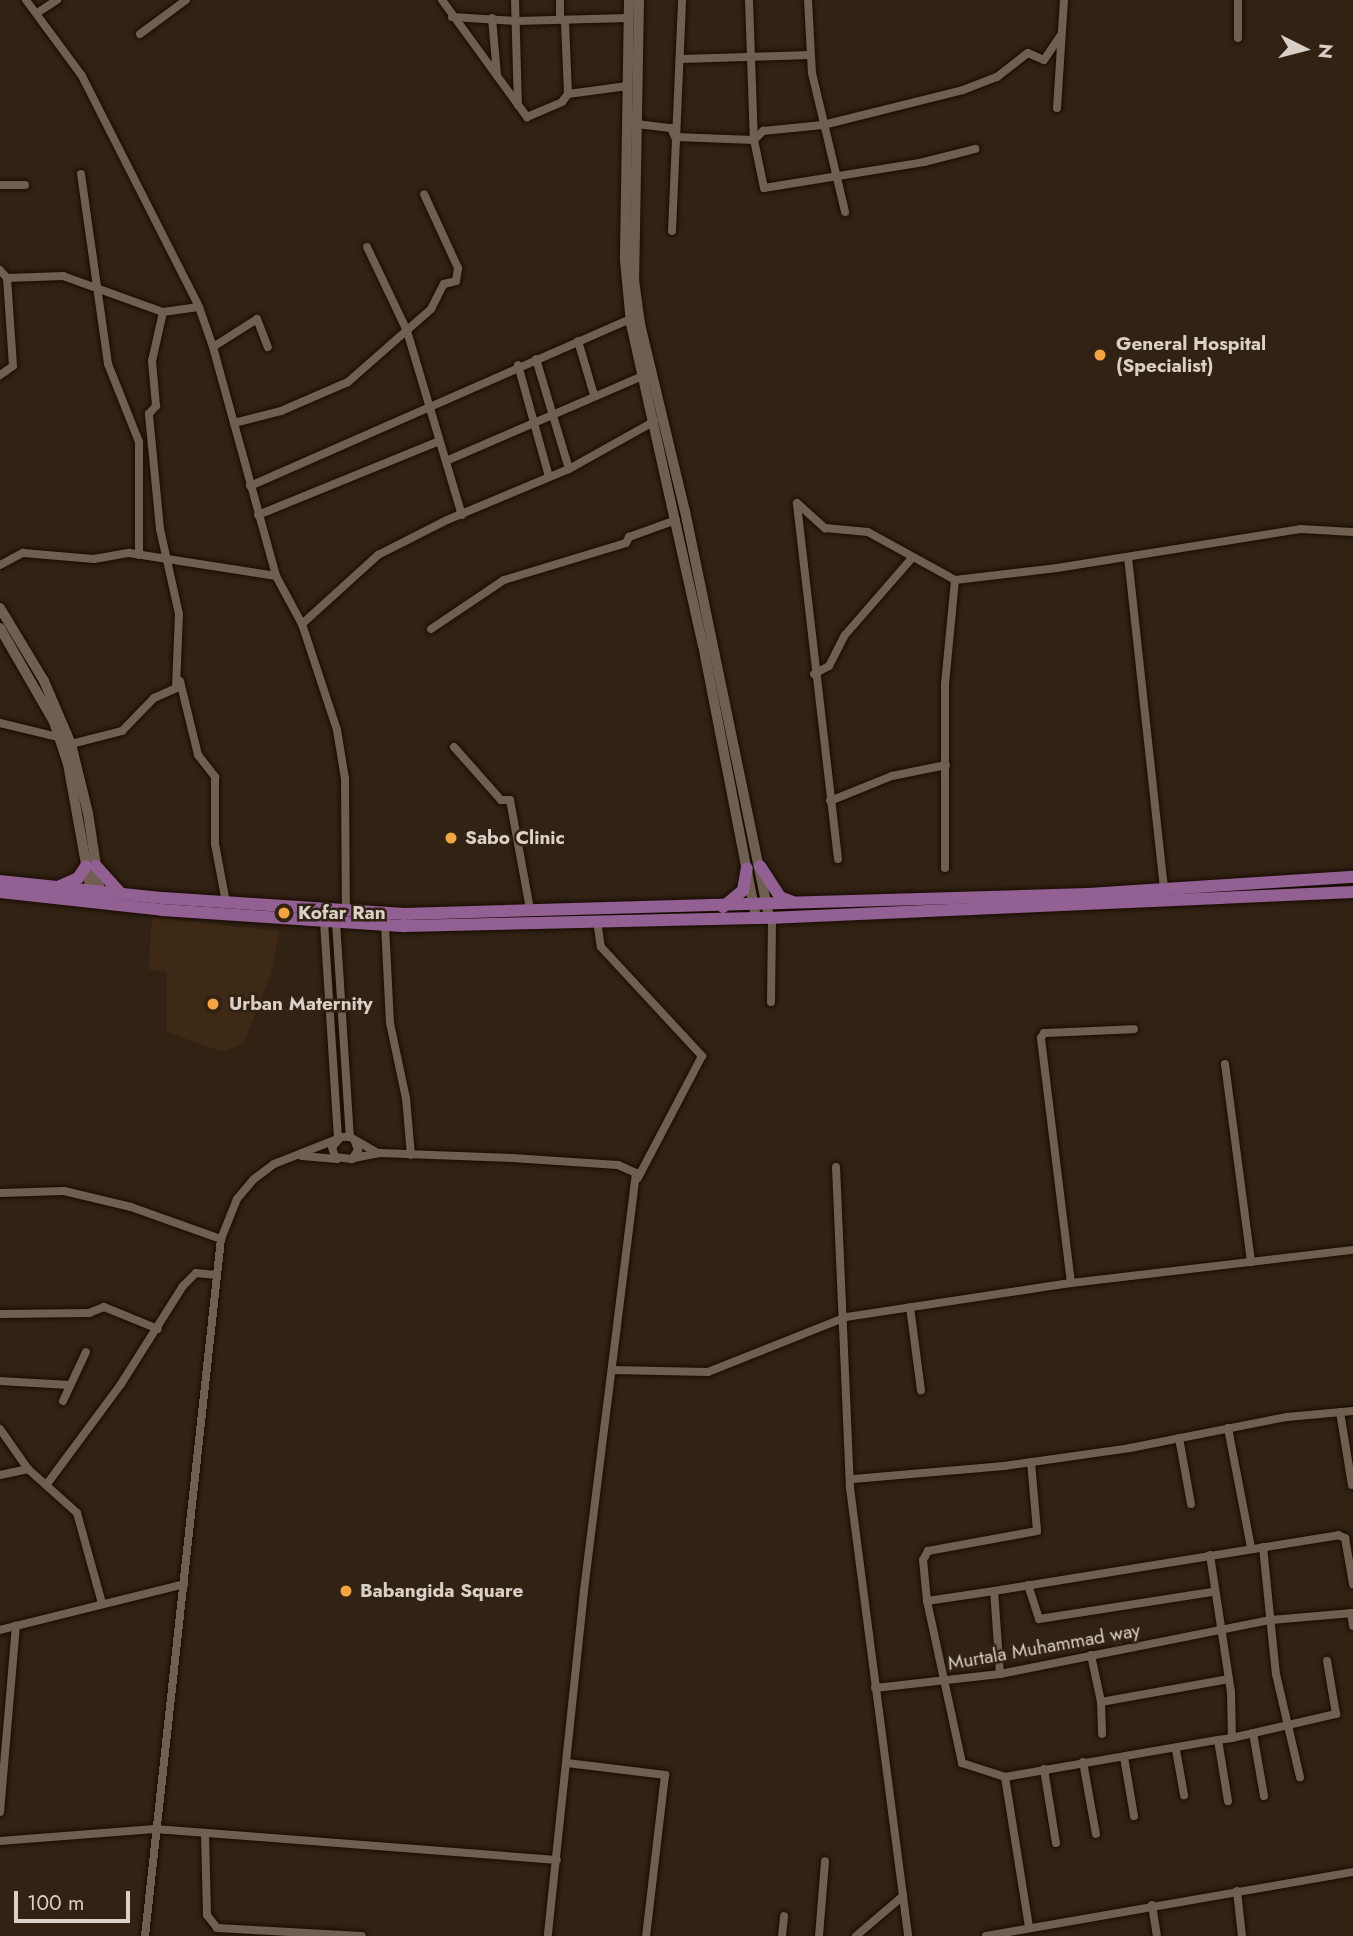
<!DOCTYPE html>
<html>
<head>
<meta charset="utf-8">
<style>
	body { margin:0 }
	#map { position:relative; width:1353px; height:1936px; overflow:hidden; background:#312214; font-family:Jost,sans-serif }
	div>[style] { position:absolute }
	[style*='--x'] { left:calc(var(--x)*1px); top:calc(var(--y)*1px); width:calc(var(--w)*1px); rotate:calc(var(--a)*1deg) }
	.built>* { inset:0; background:#3d2916 }
	.roads { filter:drop-shadow(0 0 2px #180b02) drop-shadow(0 0 2px #180b02) }
	.minor>* { height:8px; margin:-4px; padding:0 4px; transform-origin:4px; border-radius:4px; background:#705f50 }
	.tertiary>* { height:10px; margin:-5px; padding:0 5px; transform-origin:5px; border-radius:5px; background:#705f50 }
	.primary>* { height:12px; margin:-6px; padding:0 6px; transform-origin:6px; border-radius:6px; background:#926093 }
	.dots>* { width:19px; height:19px; translate:-50% -50%; box-sizing:border-box; border:4px solid #312214; border-radius:50% }
	span { translate:-50% -50%; white-space:nowrap; text-align:center; line-height:1.15; -webkit-text-stroke:5px #312214; paint-order:stroke }
	.poi-label { font-size:19px; color:#dad0c7; font-weight:700 }
	.left { translate:0 -50%; text-align:left }
	.street-label { font-size:19px; color:#dad0c7 }
	.north { position:absolute; left:1269px; top:14px; width:70px; height:70px; -webkit-text-stroke:5px #312214; paint-order:stroke; rotate:96deg; font-size:19px; font-weight:700; line-height:28px; text-align:center; color:#dad0c7 }
	.north::after { content:''; display:block; margin:auto; width:24px; height:32px; background:#dad0c7; clip-path:polygon(50% 0,100% 100%,50% 72%,0 100%) }
	.scale { position:absolute; left:14px; top:1891px; width:116px; height:32px; box-sizing:border-box; border:4px solid #dad0c7; border-top:0; padding-left:9px; font-size:21px; line-height:24px; white-space:nowrap; color:#dad0c7; -webkit-text-stroke:5px #312214; paint-order:stroke }
</style>
</head>
<body>
<div id="map">
	<div class="built">
		<i style="clip-path:polygon(152px 917px,279px 931px,271px 975px,243px 1044px,222px 1052px,167px 1032px,167px 972px,148px 969px)"></i>
	</div>
	<div class="roads">
		<div class="minor">
			<i style="--x:26;--y:0;--w:94;--a:53.6"></i>
			<i style="--x:82;--y:76;--w:259;--a:63.1"></i>
			<i style="--x:199;--y:307;--w:42;--a:70.7"></i>
			<i style="--x:213;--y:347;--w:238;--a:74.6"></i>
			<i style="--x:276;--y:576;--w:55;--a:61.6"></i>
			<i style="--x:302;--y:624;--w:112;--a:71.7"></i>
			<i style="--x:337;--y:730;--w:50;--a:80.7"></i>
			<i style="--x:345;--y:779;--w:131;--a:89.6"></i>
			<i style="--x:442;--y:0;--w:145;--a:54"></i>
			<i style="--x:527;--y:117;--w:38;--a:-23"></i>
			<i style="--x:562;--y:102;--w:10;--a:-53"></i>
			<i style="--x:568;--y:94;--w:72;--a:-92.4"></i>
			<i style="--x:565;--y:22;--w:7;--a:-135"></i>
			<i style="--x:560;--y:17;--w:17;--a:-90"></i>
			<i style="--x:515;--y:0;--w:105;--a:88.4"></i>
			<i style="--x:749;--y:0;--w:140;--a:88"></i>
			<i style="--x:754;--y:140;--w:49;--a:78.2"></i>
			<i style="--x:764;--y:188;--w:162;--a:-9.2"></i>
			<i style="--x:924;--y:162;--w:53;--a:-14.3"></i>
			<i style="--x:808;--y:0;--w:73;--a:86.9"></i>
			<i style="--x:812;--y:73;--w:143;--a:76.6"></i>
			<i style="--x:37;--y:13;--w:24;--a:-33"></i>
			<i style="--x:452;--y:17;--w:64;--a:3.6"></i>
			<i style="--x:516;--y:21;--w:112;--a:-1.5"></i>
			<i style="--x:492;--y:18;--w:57;--a:85"></i>
			<i style="--x:140;--y:34;--w:57;--a:-36.5"></i>
			<i style="--x:1238;--y:38;--w:38;--a:-90"></i>
			<i style="--x:681;--y:59;--w:130;--a:-1.8"></i>
			<i style="--x:568;--y:94;--w:60;--a:-7.7"></i>
			<i style="--x:1057;--y:108;--w:108;--a:-86.3"></i>
			<i style="--x:637;--y:124;--w:34;--a:7"></i>
			<i style="--x:671;--y:128;--w:8;--a:67"></i>
			<i style="--x:675;--y:137;--w:79;--a:2.2"></i>
			<i style="--x:754;--y:140;--w:13;--a:-45"></i>
			<i style="--x:763;--y:131;--w:60;--a:-5.7"></i>
			<i style="--x:823;--y:125;--w:144;--a:-14"></i>
			<i style="--x:963;--y:90;--w:36;--a:-21"></i>
			<i style="--x:997;--y:77;--w:39;--a:-38"></i>
			<i style="--x:1028;--y:53;--w:17;--a:24"></i>
			<i style="--x:1044;--y:60;--w:29;--a:-56"></i>
			<i style="--x:81;--y:174;--w:192;--a:81.9"></i>
			<i style="--x:108;--y:364;--w:84;--a:68.3"></i>
			<i style="--x:139;--y:442;--w:113;--a:90"></i>
			<i style="--x:0;--y:185;--w:25;--a:0"></i>
			<i style="--x:672;--y:231;--w:231;--a:-87.5"></i>
			<i style="--x:367;--y:247;--w:93;--a:64.5"></i>
			<i style="--x:407;--y:331;--w:192;--a:73.4"></i>
			<i style="--x:0;--y:270;--w:11;--a:49"></i>
			<i style="--x:7;--y:278;--w:88;--a:86.1"></i>
			<i style="--x:13;--y:366;--w:16;--a:145"></i>
			<i style="--x:7;--y:278;--w:56;--a:-2"></i>
			<i style="--x:63;--y:276;--w:106;--a:19.8"></i>
			<i style="--x:578;--y:341;--w:56;--a:73.5"></i>
			<i style="--x:213;--y:347;--w:52;--a:-32.5"></i>
			<i style="--x:257;--y:319;--w:30;--a:69"></i>
			<i style="--x:536;--y:359;--w:115;--a:73.3"></i>
			<i style="--x:518;--y:365;--w:116;--a:74.5"></i>
			<i style="--x:234;--y:423;--w:49;--a:-14.3"></i>
			<i style="--x:281;--y:411;--w:73;--a:-23.4"></i>
			<i style="--x:348;--y:382;--w:111;--a:-41.3"></i>
			<i style="--x:431;--y:309;--w:28;--a:-63"></i>
			<i style="--x:444;--y:284;--w:12;--a:-14"></i>
			<i style="--x:456;--y:281;--w:13;--a:-81"></i>
			<i style="--x:458;--y:268;--w:81;--a:-114.7"></i>
			<i style="--x:446;--y:461;--w:217;--a:-23.4"></i>
			<i style="--x:250;--y:486;--w:415;--a:-23.7"></i>
			<i style="--x:258;--y:515;--w:196;--a:-22.2"></i>
			<i style="--x:1128;--y:557;--w:334;--a:83.8"></i>
			<i style="--x:0;--y:565;--w:26;--a:-28"></i>
			<i style="--x:23;--y:553;--w:71;--a:4.8"></i>
			<i style="--x:94;--y:559;--w:36;--a:-10"></i>
			<i style="--x:129;--y:553;--w:149;--a:8.9"></i>
			<i style="--x:302;--y:624;--w:103;--a:-42.2"></i>
			<i style="--x:378;--y:555;--w:77;--a:-26.9"></i>
			<i style="--x:447;--y:520;--w:132;--a:-22.7"></i>
			<i style="--x:569;--y:469;--w:98;--a:-29.2"></i>
			<i style="--x:431;--y:629;--w:88;--a:-33.9"></i>
			<i style="--x:504;--y:580;--w:127;--a:-16.9"></i>
			<i style="--x:626;--y:543;--w:7;--a:-63"></i>
			<i style="--x:629;--y:537;--w:50;--a:-19.9"></i>
			<i style="--x:814;--y:674;--w:17;--a:-28"></i>
			<i style="--x:829;--y:666;--w:35;--a:-63"></i>
			<i style="--x:845;--y:635;--w:101;--a:-49"></i>
			<i style="--x:180;--y:681;--w:76;--a:76.3"></i>
			<i style="--x:198;--y:755;--w:28;--a:52"></i>
			<i style="--x:215;--y:777;--w:67;--a:90"></i>
			<i style="--x:215;--y:844;--w:59;--a:79.3"></i>
			<i style="--x:0;--y:723;--w:60;--a:13.6"></i>
			<i style="--x:71;--y:744;--w:53;--a:-14.3"></i>
			<i style="--x:122;--y:731;--w:46;--a:-45.9"></i>
			<i style="--x:154;--y:698;--w:24;--a:-24"></i>
			<i style="--x:176;--y:688;--w:74;--a:-87.7"></i>
			<i style="--x:179;--y:614;--w:87;--a:-102.6"></i>
			<i style="--x:160;--y:529;--w:116;--a:-95.5"></i>
			<i style="--x:149;--y:414;--w:11;--a:-49"></i>
			<i style="--x:156;--y:406;--w:45;--a:-95.1"></i>
			<i style="--x:152;--y:361;--w:50;--a:-77.3"></i>
			<i style="--x:163;--y:312;--w:36;--a:-8"></i>
			<i style="--x:454;--y:747;--w:71;--a:48.4"></i>
			<i style="--x:501;--y:800;--w:9;--a:0"></i>
			<i style="--x:510;--y:800;--w:111;--a:79.6"></i>
			<i style="--x:830;--y:801;--w:67;--a:-22"></i>
			<i style="--x:892;--y:776;--w:55;--a:-11.5"></i>
			<i style="--x:838;--y:859;--w:358;--a:-96.6"></i>
			<i style="--x:797;--y:503;--w:38;--a:42"></i>
			<i style="--x:825;--y:528;--w:43;--a:5.3"></i>
			<i style="--x:868;--y:532;--w:99;--a:28.9"></i>
			<i style="--x:955;--y:580;--w:103;--a:-6.7"></i>
			<i style="--x:1057;--y:568;--w:246;--a:-9.1"></i>
			<i style="--x:1300;--y:529;--w:53;--a:3.2"></i>
			<i style="--x:945;--y:868;--w:184;--a:-90"></i>
			<i style="--x:945;--y:684;--w:104;--a:-84.5"></i>
			<i style="--x:597;--y:920;--w:27;--a:82"></i>
			<i style="--x:601;--y:947;--w:149;--a:47.2"></i>
			<i style="--x:702;--y:1056;--w:138;--a:117.7"></i>
			<i style="--x:324;--y:922;--w:216;--a:86.3"></i>
			<i style="--x:336;--y:922;--w:215;--a:86.3"></i>
			<i style="--x:385;--y:925;--w:98;--a:87.1"></i>
			<i style="--x:390;--y:1023;--w:77;--a:78"></i>
			<i style="--x:406;--y:1098;--w:57;--a:85"></i>
			<i style="--x:771;--y:1002;--w:85;--a:-89.3"></i>
			<i style="--x:1225;--y:1064;--w:200;--a:82.5"></i>
			<i style="--x:355;--y:1142;--w:9;--a:69"></i>
			<i style="--x:358;--y:1150;--w:11;--a:124"></i>
			<i style="--x:352;--y:1159;--w:17;--a:-173"></i>
			<i style="--x:335;--y:1157;--w:10;--a:-107"></i>
			<i style="--x:332;--y:1147;--w:13;--a:-48"></i>
			<i style="--x:341;--y:1137;--w:9;--a:0"></i>
			<i style="--x:350;--y:1137;--w:32;--a:30"></i>
			<i style="--x:302;--y:1156;--w:35;--a:5"></i>
			<i style="--x:354;--y:1158;--w:26;--a:-11"></i>
			<i style="--x:380;--y:1153;--w:132;--a:2.2"></i>
			<i style="--x:512;--y:1158;--w:106;--a:3.8"></i>
			<i style="--x:618;--y:1165;--w:20;--a:24"></i>
			<i style="--x:636;--y:1173;--w:421;--a:97.1"></i>
			<i style="--x:584;--y:1591;--w:347;--a:96"></i>
			<i style="--x:836;--y:1167;--w:321;--a:87.5"></i>
			<i style="--x:850;--y:1488;--w:452;--a:82.6"></i>
			<i style="--x:0;--y:1193;--w:64;--a:-1.8"></i>
			<i style="--x:64;--y:1191;--w:69;--a:13.4"></i>
			<i style="--x:131;--y:1207;--w:96;--a:19.6"></i>
			<i style="--x:1071;--y:1283;--w:247;--a:-97"></i>
			<i style="--x:1041;--y:1038;--w:6;--a:-59"></i>
			<i style="--x:1044;--y:1033;--w:90;--a:-2.5"></i>
			<i style="--x:910;--y:1307;--w:84;--a:82.5"></i>
			<i style="--x:0;--y:1314;--w:89;--a:-0.6"></i>
			<i style="--x:89;--y:1313;--w:16;--a:-22"></i>
			<i style="--x:104;--y:1307;--w:58;--a:22.2"></i>
			<i style="--x:612;--y:1370;--w:96;--a:1.2"></i>
			<i style="--x:708;--y:1372;--w:149;--a:-21.7"></i>
			<i style="--x:846;--y:1317;--w:228;--a:-8.6"></i>
			<i style="--x:1071;--y:1283;--w:284;--a:-6.7"></i>
			<i style="--x:0;--y:1381;--w:69;--a:3.3"></i>
			<i style="--x:63;--y:1401;--w:54;--a:-64.9"></i>
			<i style="--x:1340;--y:1412;--w:74;--a:80.7"></i>
			<i style="--x:1228;--y:1428;--w:122;--a:79.1"></i>
			<i style="--x:0;--y:1429;--w:49;--a:55"></i>
			<i style="--x:28;--y:1469;--w:66;--a:41.9"></i>
			<i style="--x:77;--y:1513;--w:93;--a:74.5"></i>
			<i style="--x:1179;--y:1438;--w:67;--a:79.7"></i>
			<i style="--x:1031;--y:1462;--w:69;--a:85"></i>
			<i style="--x:1037;--y:1531;--w:111;--a:169.6"></i>
			<i style="--x:928;--y:1551;--w:10;--a:119"></i>
			<i style="--x:923;--y:1560;--w:41;--a:84.4"></i>
			<i style="--x:927;--y:1601;--w:166;--a:77.8"></i>
			<i style="--x:962;--y:1763;--w:45;--a:18"></i>
			<i style="--x:1005;--y:1777;--w:216;--a:-9.9"></i>
			<i style="--x:0;--y:1475;--w:29;--a:-12"></i>
			<i style="--x:853;--y:1479;--w:152;--a:-4.9"></i>
			<i style="--x:1004;--y:1466;--w:127;--a:-8.1"></i>
			<i style="--x:1130;--y:1448;--w:160;--a:-11.2"></i>
			<i style="--x:1287;--y:1417;--w:66;--a:-5.2"></i>
			<i style="--x:47;--y:1484;--w:124;--a:-53.5"></i>
			<i style="--x:121;--y:1384;--w:116;--a:-57.7"></i>
			<i style="--x:183;--y:1286;--w:18;--a:-45"></i>
			<i style="--x:196;--y:1273;--w:20;--a:6"></i>
			<i style="--x:1263;--y:1547;--w:128;--a:84.2"></i>
			<i style="--x:1276;--y:1674;--w:106;--a:76.9"></i>
			<i style="--x:1210;--y:1555;--w:139;--a:81.3"></i>
			<i style="--x:1231;--y:1692;--w:46;--a:88.8"></i>
			<i style="--x:1232;--y:1738;--w:14;--a:172"></i>
			<i style="--x:1218;--y:1740;--w:62;--a:80.7"></i>
			<i style="--x:1028;--y:1585;--w:36;--a:72"></i>
			<i style="--x:1039;--y:1619;--w:175;--a:-8.9"></i>
			<i style="--x:927;--y:1601;--w:68;--a:-8.5"></i>
			<i style="--x:1351;--y:1613;--w:13;--a:81"></i>
			<i style="--x:0;--y:1630;--w:190;--a:-14"></i>
			<i style="--x:1091;--y:1655;--w:48;--a:78"></i>
			<i style="--x:1101;--y:1702;--w:130;--a:-10.2"></i>
			<i style="--x:1000;--y:1674;--w:83;--a:-94.1"></i>
			<i style="--x:994;--y:1591;--w:349;--a:-9.2"></i>
			<i style="--x:1338;--y:1535;--w:8;--a:23"></i>
			<i style="--x:1345;--y:1538;--w:47;--a:80.1"></i>
			<i style="--x:875;--y:1688;--w:126;--a:-6.4"></i>
			<i style="--x:1000;--y:1674;--w:276;--a:-11.3"></i>
			<i style="--x:1271;--y:1620;--w:82;--a:-4.9"></i>
			<i style="--x:1101;--y:1702;--w:32;--a:88"></i>
			<i style="--x:1253;--y:1733;--w:64;--a:80.1"></i>
			<i style="--x:1232;--y:1738;--w:107;--a:-13"></i>
			<i style="--x:1336;--y:1714;--w:54;--a:-99.6"></i>
			<i style="--x:1176;--y:1750;--w:46;--a:79.9"></i>
			<i style="--x:1124;--y:1757;--w:60;--a:80.4"></i>
			<i style="--x:1083;--y:1762;--w:73;--a:79.8"></i>
			<i style="--x:567;--y:1763;--w:99;--a:7"></i>
			<i style="--x:665;--y:1775;--w:162;--a:96.7"></i>
			<i style="--x:1044;--y:1769;--w:75;--a:80.8"></i>
			<i style="--x:1005;--y:1777;--w:152;--a:80.9"></i>
			<i style="--x:0;--y:1812;--w:187;--a:-85.1"></i>
			<i style="--x:205;--y:1833;--w:82;--a:88.6"></i>
			<i style="--x:207;--y:1915;--w:16;--a:52"></i>
			<i style="--x:217;--y:1928;--w:145;--a:3.2"></i>
			<i style="--x:0;--y:1841;--w:155;--a:-4.4"></i>
			<i style="--x:155;--y:1829;--w:403;--a:4.4"></i>
			<i style="--x:1237;--y:1891;--w:45;--a:83.7"></i>
			<i style="--x:1152;--y:1905;--w:31;--a:81"></i>
			<i style="--x:145;--y:1936;--w:701;--a:-83.78"></i>
			<i style="--x:221;--y:1239;--w:43;--a:-68.2"></i>
			<i style="--x:237;--y:1199;--w:26;--a:-50"></i>
			<i style="--x:254;--y:1179;--w:25;--a:-37"></i>
			<i style="--x:274;--y:1164;--w:68;--a:-21.6"></i>
			<i style="--x:782;--y:1936;--w:20;--a:-84"></i>
			<i style="--x:819;--y:1936;--w:75;--a:-85.4"></i>
			<i style="--x:856;--y:1936;--w:62;--a:-40.4"></i>
			<i style="--x:986;--y:1936;--w:373;--a:-9.9"></i>
		</div>
		<div class="tertiary">
			<i style="--x:629;--y:0;--w:260;--a:90.9"></i>
			<i style="--x:625;--y:260;--w:64;--a:84.6"></i>
			<i style="--x:631;--y:324;--w:329;--a:77.4"></i>
			<i style="--x:703;--y:645;--w:278;--a:79"></i>
			<i style="--x:639;--y:0;--w:280;--a:91"></i>
			<i style="--x:634;--y:280;--w:44;--a:82.2"></i>
			<i style="--x:640;--y:324;--w:192;--a:76.5"></i>
			<i style="--x:685;--y:511;--w:416;--a:78.3"></i>
			<i style="--x:0;--y:608;--w:85;--a:58.9"></i>
			<i style="--x:44;--y:681;--w:69;--a:66.8"></i>
			<i style="--x:71;--y:744;--w:71;--a:76.2"></i>
			<i style="--x:88;--y:813;--w:87;--a:81.4"></i>
			<i style="--x:0;--y:628;--w:108;--a:60.1"></i>
			<i style="--x:54;--y:722;--w:44;--a:71.6"></i>
			<i style="--x:68;--y:764;--w:135;--a:79.8"></i>
		</div>
		<div class="primary">
			<i style="--x:96;--y:866;--w:36;--a:48"></i>
			<i style="--x:760;--y:866;--w:37;--a:57"></i>
			<i style="--x:780;--y:897;--w:14;--a:21"></i>
			<i style="--x:0;--y:881;--w:164;--a:6"></i>
			<i style="--x:163;--y:898;--w:242;--a:3.8"></i>
			<i style="--x:404;--y:914;--w:684;--a:-1.67"></i>
			<i style="--x:1088;--y:894;--w:266;--a:-3.7"></i>
			<i style="--x:60;--y:886;--w:20;--a:-24"></i>
			<i style="--x:78;--y:878;--w:14;--a:-56"></i>
			<i style="--x:0;--y:892;--w:163;--a:6.3"></i>
			<i style="--x:162;--y:910;--w:244;--a:3.8"></i>
			<i style="--x:405;--y:926;--w:364;--a:-1.3"></i>
			<i style="--x:769;--y:918;--w:585;--a:-2.55"></i>
			<i style="--x:723;--y:907;--w:26;--a:-40"></i>
			<i style="--x:743;--y:890;--w:22;--a:-80"></i>
		</div>
	</div>
	<div class="dots">
		<i style="left:1100px;top:355px;background:#f3a443"></i>
		<i style="left:451px;top:838px;background:#f3a443"></i>
		<i style="left:284px;top:913px;background:#f3a443"></i>
		<i style="left:213px;top:1004px;background:#f3a443"></i>
		<i style="left:346px;top:1591px;background:#f3a443"></i>
	</div>
	<div class="poi-label">
		<span class="left" style="left:1116px;top:355px">General Hospital<br>(Specialist)</span>
		<span class="left" style="left:465px;top:838px">Sabo Clinic</span>
		<span class="left" style="left:298px;top:913px">Kofar Ran</span>
		<span class="left" style="left:229px;top:1004px">Urban Maternity</span>
		<span class="left" style="left:360px;top:1591px">Babangida Square</span>
	</div>
	<div class="street-label">
		<span style="left:1044px;top:1647px;rotate:-10deg">Murtala Muhammad way</span>
	</div>
	<div class="north">N</div>
	<div class="scale">100 m</div>
</div>
</body>
</html>
